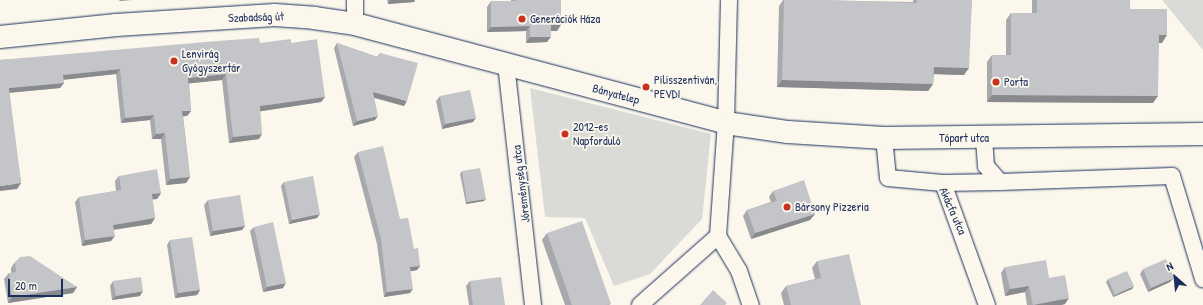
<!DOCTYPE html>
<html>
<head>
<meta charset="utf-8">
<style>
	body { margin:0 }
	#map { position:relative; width:1203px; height:305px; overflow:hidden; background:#fbf7ec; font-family:"Patrick Hand",sans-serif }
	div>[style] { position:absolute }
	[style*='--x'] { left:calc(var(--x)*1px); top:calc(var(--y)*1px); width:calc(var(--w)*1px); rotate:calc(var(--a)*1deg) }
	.green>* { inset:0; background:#dadad7 }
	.roads { filter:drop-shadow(0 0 1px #1b2f5e) drop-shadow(0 0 1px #1b2f5e) }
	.street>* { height:16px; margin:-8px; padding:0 8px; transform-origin:8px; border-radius:8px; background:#fbf7ec }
	.secondary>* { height:22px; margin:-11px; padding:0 11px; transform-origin:11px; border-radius:11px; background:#fbf7ec }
	.wall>* { inset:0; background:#a8a9ad }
	.shaded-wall>* { inset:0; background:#888a8d }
	.building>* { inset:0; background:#c3c5c9 }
	.dots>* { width:11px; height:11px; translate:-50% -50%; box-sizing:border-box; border:2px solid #fbf7ec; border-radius:50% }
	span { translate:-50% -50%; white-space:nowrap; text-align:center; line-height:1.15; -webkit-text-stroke:3.5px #fbf7ec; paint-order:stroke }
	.street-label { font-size:12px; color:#1b2f5e }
	.poi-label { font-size:12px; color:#1b2f5e }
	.left { translate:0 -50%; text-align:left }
	.north { position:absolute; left:1155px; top:257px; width:40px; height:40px; -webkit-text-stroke:3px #fbf7ec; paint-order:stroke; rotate:333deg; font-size:11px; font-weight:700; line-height:16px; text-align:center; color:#1b2f5e }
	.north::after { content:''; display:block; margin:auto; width:14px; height:18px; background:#1b2f5e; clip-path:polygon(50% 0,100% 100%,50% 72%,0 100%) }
	.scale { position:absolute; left:8px; top:279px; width:55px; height:18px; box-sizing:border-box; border:2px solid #1b2f5e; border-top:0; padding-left:5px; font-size:12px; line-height:14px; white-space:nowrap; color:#1b2f5e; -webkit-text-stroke:3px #fbf7ec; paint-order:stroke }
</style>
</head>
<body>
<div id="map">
	<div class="green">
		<i style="clip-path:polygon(1162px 0,1203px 0,1203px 50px)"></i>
		<i style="clip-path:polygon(530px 88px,711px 134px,702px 219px,650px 274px,614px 286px,585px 218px,545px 217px)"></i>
	</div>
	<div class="roads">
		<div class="street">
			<i style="--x:355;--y:0;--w:24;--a:90"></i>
			<i style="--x:506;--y:64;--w:243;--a:83.6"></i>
			<i style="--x:884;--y:138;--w:40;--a:84.3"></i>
			<i style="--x:888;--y:178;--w:55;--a:5.2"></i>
			<i style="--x:943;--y:183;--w:130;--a:70.2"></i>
			<i style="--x:984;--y:138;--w:28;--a:86"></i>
			<i style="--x:986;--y:166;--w:21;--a:49"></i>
			<i style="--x:1000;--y:182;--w:172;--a:-2"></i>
			<i style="--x:1172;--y:176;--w:108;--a:73.2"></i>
			<i style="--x:943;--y:183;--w:57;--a:-1"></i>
			<i style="--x:718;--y:236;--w:113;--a:-86"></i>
			<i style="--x:726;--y:123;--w:123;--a:-88.6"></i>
			<i style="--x:718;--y:236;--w:41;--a:59"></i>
			<i style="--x:739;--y:271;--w:36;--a:71"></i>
			<i style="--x:640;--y:305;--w:104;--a:-41.5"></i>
		</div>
		<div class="secondary">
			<i style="--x:0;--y:37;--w:117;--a:-5.9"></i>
			<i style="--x:116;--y:25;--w:159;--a:-3.6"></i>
			<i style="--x:275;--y:15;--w:39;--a:4"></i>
			<i style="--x:314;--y:18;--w:41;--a:8.3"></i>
			<i style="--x:355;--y:24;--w:384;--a:14.9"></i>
			<i style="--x:726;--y:123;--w:63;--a:8.3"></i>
			<i style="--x:788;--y:132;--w:96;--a:3.6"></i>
			<i style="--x:884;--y:138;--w:319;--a:-0.7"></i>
		</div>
	</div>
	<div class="wall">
		<i style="clip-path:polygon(387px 0,415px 0,414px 2px,388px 4px)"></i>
		<i style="clip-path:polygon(511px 0,561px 0,557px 31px,551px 31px,547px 42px,526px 43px,526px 31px,487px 32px,487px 7px,491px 1px,511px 1px)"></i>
		<i style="clip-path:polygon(783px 0,913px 2px,913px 0,972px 0,964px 75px,934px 74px,933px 84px,928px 91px,777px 87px,779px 6px)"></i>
		<i style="clip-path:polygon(1032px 0,1130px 0,1130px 9px,1162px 43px,1159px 43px,1153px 103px,987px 102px,987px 62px,992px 55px,1006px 55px,1006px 20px,1011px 13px,1032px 13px)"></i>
		<i style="clip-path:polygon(260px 43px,291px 43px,325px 97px,321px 102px,260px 111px,259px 139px,229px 143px,222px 80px,189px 83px,191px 111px,187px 116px,183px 116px,190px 177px,186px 183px,166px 185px,161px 139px,152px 139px,150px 120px,121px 123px,116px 74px,63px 80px,64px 83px,60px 88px,9px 93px,21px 183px,17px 189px,0 60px)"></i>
		<i style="clip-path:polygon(337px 43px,377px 57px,380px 53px,404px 106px,374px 98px,375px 120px,353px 126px,334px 48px)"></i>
		<i style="clip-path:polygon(440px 96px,473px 122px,442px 129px,436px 101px)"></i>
		<i style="clip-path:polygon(358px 152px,400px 219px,414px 249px,420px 266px,417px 270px,410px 271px,410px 293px,384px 297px,377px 244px,354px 157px)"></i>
		<i style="clip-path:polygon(462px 171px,484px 201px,466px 204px,460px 174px)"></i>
		<i style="clip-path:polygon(119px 176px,161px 193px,157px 199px,152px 199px,155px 218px,151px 224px,114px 230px,111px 241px,82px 246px,75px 202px,79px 197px,116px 191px,115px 181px)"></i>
		<i style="clip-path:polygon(284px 182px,317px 218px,289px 224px,281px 186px)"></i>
		<i style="clip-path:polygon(773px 191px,815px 214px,810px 220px,751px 239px,743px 216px,747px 210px,771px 202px,769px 197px)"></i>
		<i style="clip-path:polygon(208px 200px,245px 226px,242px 230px,210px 236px,204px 205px)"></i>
		<i style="clip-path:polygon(254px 227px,283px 288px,263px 292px,250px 231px)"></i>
		<i style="clip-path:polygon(547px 233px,610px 305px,565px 305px,542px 240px)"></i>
		<i style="clip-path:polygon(170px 240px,200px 290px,197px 295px,175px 298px,167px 245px)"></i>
		<i style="clip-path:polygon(817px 261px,861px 305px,784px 305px,781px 293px,786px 286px,815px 279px,812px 268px)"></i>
		<i style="clip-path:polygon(15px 262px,77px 287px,73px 293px,8px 303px,4px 279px,9px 273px,11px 273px,11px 268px)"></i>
		<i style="clip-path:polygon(1005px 267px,1049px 278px,1065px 304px,1061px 305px,1027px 305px,1025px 292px,1005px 296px,1001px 273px)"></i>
		<i style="clip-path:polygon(1143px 269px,1170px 282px,1148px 292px,1140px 274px)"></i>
		<i style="clip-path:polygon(1108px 279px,1132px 289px,1113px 297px,1106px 282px)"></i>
		<i style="clip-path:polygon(113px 281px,140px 296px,112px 300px,110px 286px)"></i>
		<i style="clip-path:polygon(470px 281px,505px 305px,469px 305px,466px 286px)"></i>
	</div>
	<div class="shaded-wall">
		<i style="clip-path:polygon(120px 0,132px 0,119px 1px)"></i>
		<i style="clip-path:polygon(390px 0,415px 0,414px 2px,388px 4px)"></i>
		<i style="clip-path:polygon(551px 25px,561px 25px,557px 31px,547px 31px)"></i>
		<i style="clip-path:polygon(530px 26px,526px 31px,487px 32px,491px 27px)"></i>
		<i style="clip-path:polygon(1159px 35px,1167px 35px,1162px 43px,1154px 43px)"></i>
		<i style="clip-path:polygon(530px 37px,551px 37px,547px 42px,526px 43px)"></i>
		<i style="clip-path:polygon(934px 67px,969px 68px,964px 75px,929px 74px)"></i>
		<i style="clip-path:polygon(120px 69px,116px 74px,59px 80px,63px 75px)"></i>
		<i style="clip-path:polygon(226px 74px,222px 80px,184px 84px,188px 78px)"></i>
		<i style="clip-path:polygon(782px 80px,933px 84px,928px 91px,777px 87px)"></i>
		<i style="clip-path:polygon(64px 83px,60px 88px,5px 93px,9px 88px)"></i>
		<i style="clip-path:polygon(373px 92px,407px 101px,404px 106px,369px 96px)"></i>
		<i style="clip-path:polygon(992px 95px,1158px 96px,1153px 103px,987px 102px)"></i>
		<i style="clip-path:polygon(325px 97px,321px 102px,256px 112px,260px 106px)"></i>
		<i style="clip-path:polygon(182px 111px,191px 111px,187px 116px,179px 117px)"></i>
		<i style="clip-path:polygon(154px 115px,150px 120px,121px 123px,125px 118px)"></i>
		<i style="clip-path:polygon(378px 116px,375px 120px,353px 126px,357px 121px)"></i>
		<i style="clip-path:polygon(476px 118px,473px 122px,442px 129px,445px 124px)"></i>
		<i style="clip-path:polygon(165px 133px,161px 139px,152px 139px,156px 134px)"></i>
		<i style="clip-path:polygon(262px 134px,259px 139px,229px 143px,233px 137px)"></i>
		<i style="clip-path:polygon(190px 177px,186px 183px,166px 185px,170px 179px)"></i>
		<i style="clip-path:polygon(21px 183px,17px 189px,0 191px,0 186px)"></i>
		<i style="clip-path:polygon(161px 193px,157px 199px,148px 200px,152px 194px)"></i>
		<i style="clip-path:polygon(486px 199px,484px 201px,466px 204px,467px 202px)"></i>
		<i style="clip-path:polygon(320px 214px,317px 218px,289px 224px,292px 220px)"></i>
		<i style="clip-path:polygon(815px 214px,810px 220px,751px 239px,755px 233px)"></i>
		<i style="clip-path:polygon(155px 218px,151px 224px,109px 230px,113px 225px)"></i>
		<i style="clip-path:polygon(245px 226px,242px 230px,210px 236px,213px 231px)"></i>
		<i style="clip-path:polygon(115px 236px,111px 241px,82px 246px,85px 240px)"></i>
		<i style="clip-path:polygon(420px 266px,417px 270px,407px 272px,410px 267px)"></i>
		<i style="clip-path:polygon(1174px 278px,1170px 282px,1148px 292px,1151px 288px)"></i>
		<i style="clip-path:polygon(286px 283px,283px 288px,263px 292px,267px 287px)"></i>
		<i style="clip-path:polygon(1029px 286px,1025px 292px,1005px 296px,1010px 289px)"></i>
		<i style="clip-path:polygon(1134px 286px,1132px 289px,1113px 297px,1115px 295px)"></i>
		<i style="clip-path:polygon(77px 287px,73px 293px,8px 303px,12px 297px)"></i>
		<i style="clip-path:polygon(413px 289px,410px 293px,384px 297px,387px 292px)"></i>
		<i style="clip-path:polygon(200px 290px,197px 295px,175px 298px,178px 293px)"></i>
		<i style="clip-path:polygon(143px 291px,140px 296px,112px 300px,116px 296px)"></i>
		<i style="clip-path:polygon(1069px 298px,1065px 304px,1061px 305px,1033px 305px)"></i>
	</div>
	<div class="building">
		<i style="clip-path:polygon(516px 0,561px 0,561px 25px,551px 25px,551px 37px,530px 37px,530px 26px,491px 27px,491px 1px,516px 1px)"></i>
		<i style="clip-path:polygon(784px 0,831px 0,917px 3px,917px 0,972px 0,969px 68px,934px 67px,933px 84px,782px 80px)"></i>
		<i style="clip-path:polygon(1037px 0,1130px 0,1130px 9px,1167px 9px,1167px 35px,1159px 35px,1158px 96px,992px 95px,992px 55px,1011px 55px,1011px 13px,1037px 13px)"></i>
		<i style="clip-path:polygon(259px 38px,260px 43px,291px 39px,291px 43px,317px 39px,325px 97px,260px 106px,262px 134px,233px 137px,226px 74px,188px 78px,191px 111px,182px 111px,190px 177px,170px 179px,165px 133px,156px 134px,154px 115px,125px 118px,120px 69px,63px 75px,64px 83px,9px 88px,21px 183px,0 186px,0 60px,217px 41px)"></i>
		<i style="clip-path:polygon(337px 43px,378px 57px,380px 53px,418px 63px,407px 101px,373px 92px,378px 116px,357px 121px)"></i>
		<i style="clip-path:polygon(470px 90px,476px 118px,445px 124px,440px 96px)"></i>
		<i style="clip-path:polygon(383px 146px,400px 219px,408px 218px,414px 249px,418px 248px,420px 266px,410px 267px,413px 289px,387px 292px,381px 239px,358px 152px)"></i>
		<i style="clip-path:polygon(480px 168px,486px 199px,467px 202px,462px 171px)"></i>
		<i style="clip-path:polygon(157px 169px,161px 193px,152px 194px,155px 218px,113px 225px,115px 236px,85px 240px,79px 197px,121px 190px,119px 176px)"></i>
		<i style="clip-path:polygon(313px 176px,320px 214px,292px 220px,284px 182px)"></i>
		<i style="clip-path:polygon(804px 180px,815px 214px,755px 233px,747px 210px,777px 201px,773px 191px)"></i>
		<i style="clip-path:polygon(240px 195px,245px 226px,213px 231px,208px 200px)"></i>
		<i style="clip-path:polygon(582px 221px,611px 304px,607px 305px,572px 305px,547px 233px)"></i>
		<i style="clip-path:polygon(273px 222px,286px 283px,267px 287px,254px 227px)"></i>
		<i style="clip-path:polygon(192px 237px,200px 290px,178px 293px,170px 240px)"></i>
		<i style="clip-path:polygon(849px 254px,861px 305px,791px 305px,786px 286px,821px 278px,817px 261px)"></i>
		<i style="clip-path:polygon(30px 256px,77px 287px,12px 297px,9px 273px,16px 272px,15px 262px,20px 257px)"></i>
		<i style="clip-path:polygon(1166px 259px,1174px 278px,1151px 288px,1143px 269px)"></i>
		<i style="clip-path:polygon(1046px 260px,1049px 278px,1065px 275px,1069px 298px,1033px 305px,1029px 286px,1010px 289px,1005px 267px)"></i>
		<i style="clip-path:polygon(1127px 271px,1134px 286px,1115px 295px,1108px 279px)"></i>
		<i style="clip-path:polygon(141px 277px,143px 291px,116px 296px,113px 281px)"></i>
		<i style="clip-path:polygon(501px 277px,505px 305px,473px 305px,470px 281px)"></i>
		<i style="clip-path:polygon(713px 290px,727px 303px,725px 305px,700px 305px)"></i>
	</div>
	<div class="dots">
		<i style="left:522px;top:19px;background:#c8321e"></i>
		<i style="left:174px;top:61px;background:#c8321e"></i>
		<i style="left:996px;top:82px;background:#c8321e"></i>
		<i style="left:646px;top:87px;background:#c8321e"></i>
		<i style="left:565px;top:134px;background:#c8321e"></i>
		<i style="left:787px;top:207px;background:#c8321e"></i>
	</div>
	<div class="street-label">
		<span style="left:256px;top:17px;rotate:-2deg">Szabadság út</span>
		<span style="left:616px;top:94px;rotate:15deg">Bányatelep</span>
		<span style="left:964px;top:138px">Tópart utca</span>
		<span style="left:521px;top:184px;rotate:-97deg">Jóreménység utca</span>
		<span style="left:953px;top:211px;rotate:66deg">Akácfa utca</span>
	</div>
	<div class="poi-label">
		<span class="left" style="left:530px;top:19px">Generációk Háza</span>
		<span class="left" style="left:182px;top:61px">Lenvirág<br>Gyógyszertár</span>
		<span class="left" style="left:654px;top:87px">Pilisszentiván,<br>PEVDI</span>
		<span class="left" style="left:1004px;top:82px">Porta</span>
		<span class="left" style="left:573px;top:134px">2012-es<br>Napforduló</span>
		<span class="left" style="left:795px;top:207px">Bársony Pizzeria</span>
	</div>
	<div class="north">N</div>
	<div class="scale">20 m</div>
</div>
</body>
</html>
